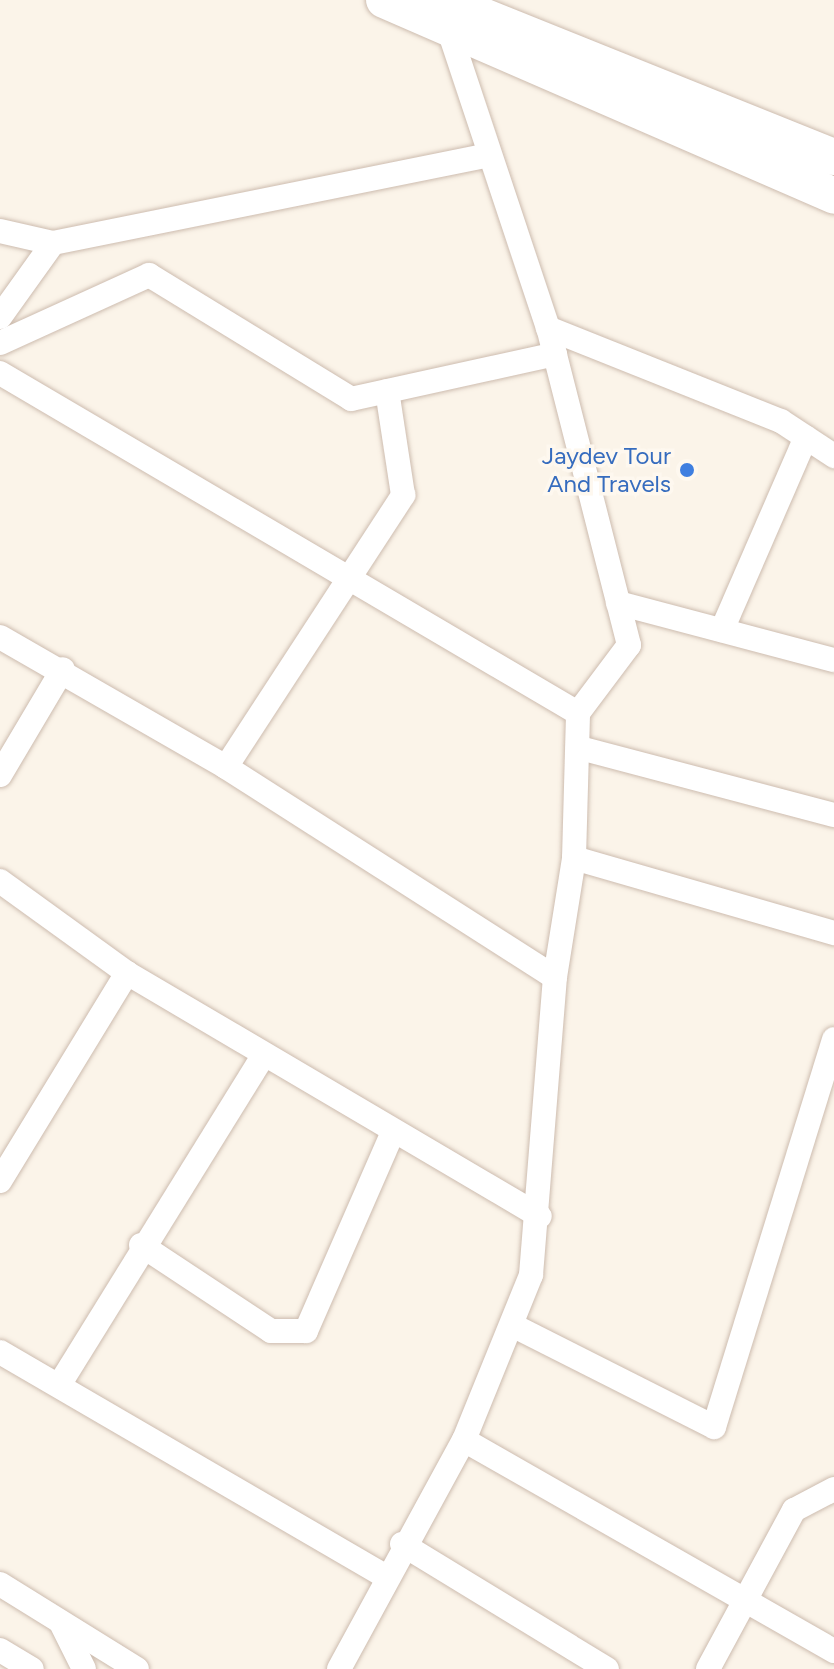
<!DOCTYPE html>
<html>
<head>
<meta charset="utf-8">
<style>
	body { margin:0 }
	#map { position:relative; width:834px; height:1669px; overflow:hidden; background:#fbf4e9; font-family:Figtree,sans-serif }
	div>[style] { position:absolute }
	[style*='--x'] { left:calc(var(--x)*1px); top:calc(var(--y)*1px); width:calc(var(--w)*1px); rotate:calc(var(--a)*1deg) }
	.roads { filter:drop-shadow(0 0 2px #cdbcaf) drop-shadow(0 0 2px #cdbcaf) }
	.street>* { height:24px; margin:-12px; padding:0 12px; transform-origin:12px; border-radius:12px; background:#fff }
	.secondary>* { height:36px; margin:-18px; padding:0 18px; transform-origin:18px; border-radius:18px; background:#fff }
	.dots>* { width:22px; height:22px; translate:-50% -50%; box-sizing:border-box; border:4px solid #fef8ef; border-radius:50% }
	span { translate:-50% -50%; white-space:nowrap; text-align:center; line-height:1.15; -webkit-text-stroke:7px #fef8ef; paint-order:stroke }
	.shop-label { font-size:24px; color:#366cbe }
	.right { translate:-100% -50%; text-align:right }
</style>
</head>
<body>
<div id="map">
	<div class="roads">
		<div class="street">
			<i style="--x:0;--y:231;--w:54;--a:12.8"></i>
			<i style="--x:53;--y:243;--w:442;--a:-11.4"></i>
			<i style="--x:0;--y:317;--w:91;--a:-54.4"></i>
			<i style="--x:548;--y:328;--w:251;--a:21.8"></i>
			<i style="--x:781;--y:421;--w:64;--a:33.4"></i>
			<i style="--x:0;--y:343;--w:164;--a:-24.5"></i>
			<i style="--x:149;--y:275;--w:237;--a:31.5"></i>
			<i style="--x:351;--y:399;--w:209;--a:-12.4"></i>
			<i style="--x:0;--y:373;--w:671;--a:30.47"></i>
			<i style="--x:618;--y:603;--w:223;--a:14.8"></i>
			<i style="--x:722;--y:630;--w:210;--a:-66.5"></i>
			<i style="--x:0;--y:637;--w:261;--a:29.9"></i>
			<i style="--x:226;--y:767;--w:390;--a:32.6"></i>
			<i style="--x:580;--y:748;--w:263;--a:14.8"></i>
			<i style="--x:226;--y:767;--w:325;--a:-56.9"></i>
			<i style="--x:403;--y:495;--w:105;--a:-98.7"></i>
			<i style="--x:0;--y:775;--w:123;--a:-59.3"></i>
			<i style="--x:574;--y:858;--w:271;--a:16.1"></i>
			<i style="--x:0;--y:881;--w:157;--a:35.9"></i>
			<i style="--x:127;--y:973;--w:479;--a:30.5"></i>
			<i style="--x:0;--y:1181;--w:244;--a:-58.6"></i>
			<i style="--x:141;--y:1245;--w:156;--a:33.5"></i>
			<i style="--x:271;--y:1331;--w:35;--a:0"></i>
			<i style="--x:306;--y:1331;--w:215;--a:-66.4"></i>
			<i style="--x:514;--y:1326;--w:224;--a:26.8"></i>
			<i style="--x:714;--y:1427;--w:406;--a:-72.8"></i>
			<i style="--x:0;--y:1352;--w:445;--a:30.2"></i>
			<i style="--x:61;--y:1382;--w:384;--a:-58.2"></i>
			<i style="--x:464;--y:1440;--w:426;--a:29.7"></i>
			<i style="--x:402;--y:1544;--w:240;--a:31.4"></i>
			<i style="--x:0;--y:1584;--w:161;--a:31.8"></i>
			<i style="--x:61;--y:1623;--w:51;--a:63.4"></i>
			<i style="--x:0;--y:1650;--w:37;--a:31"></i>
			<i style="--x:339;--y:1669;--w:261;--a:-61.4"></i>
			<i style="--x:464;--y:1440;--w:178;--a:-67.9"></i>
			<i style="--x:531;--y:1275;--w:299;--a:-85.4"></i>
			<i style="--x:555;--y:977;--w:121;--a:-80.9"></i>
			<i style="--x:574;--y:858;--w:145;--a:-88.4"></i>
			<i style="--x:578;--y:713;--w:85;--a:-53.1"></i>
			<i style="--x:629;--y:645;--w:327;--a:-104.3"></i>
			<i style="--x:548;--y:328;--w:314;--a:-108.4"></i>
			<i style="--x:708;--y:1669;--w:181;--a:-61.6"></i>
			<i style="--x:794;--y:1510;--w:45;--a:-27.7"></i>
		</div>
		<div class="secondary">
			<i style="--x:384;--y:0;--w:491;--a:23.5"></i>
			<i style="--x:443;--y:0;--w:421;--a:21.9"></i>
		</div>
	</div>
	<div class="dots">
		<i style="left:687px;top:470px;background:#3f7fe0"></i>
	</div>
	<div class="shop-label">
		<span class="right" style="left:671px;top:470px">Jaydev Tour<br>And Travels</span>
	</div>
</div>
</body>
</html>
